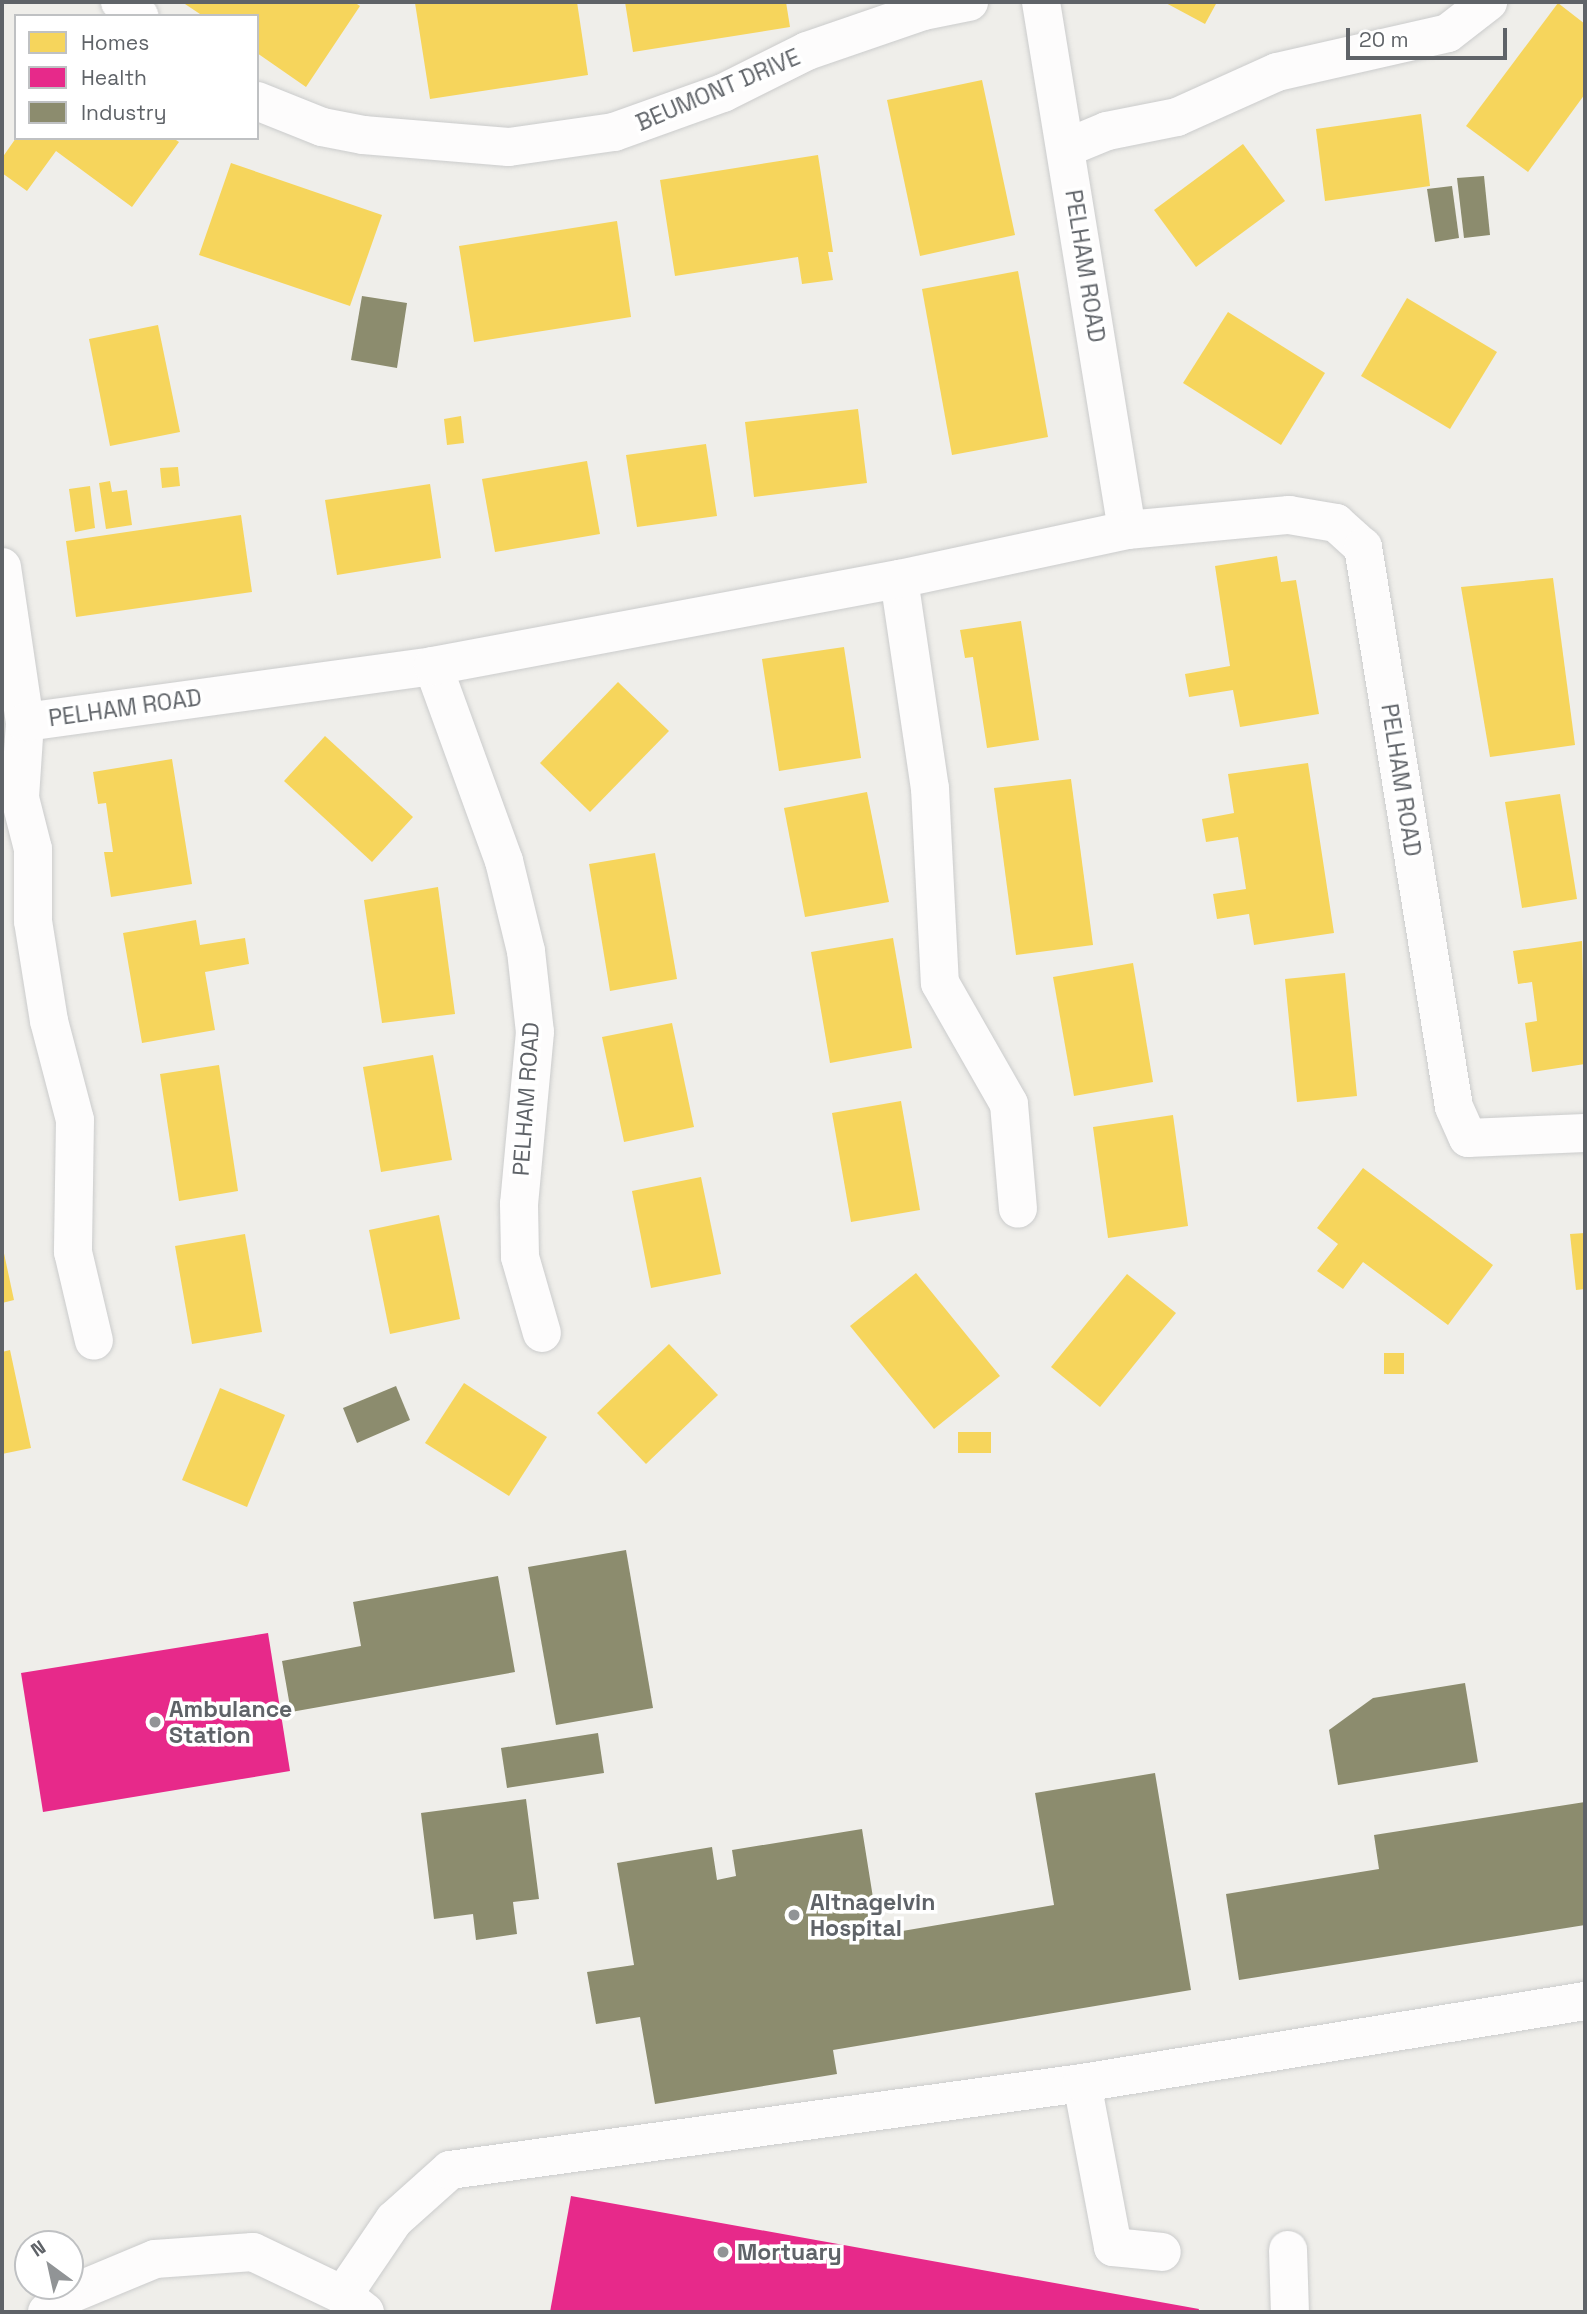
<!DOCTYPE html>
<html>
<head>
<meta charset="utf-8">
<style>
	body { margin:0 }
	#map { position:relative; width:1587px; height:2314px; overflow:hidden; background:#efeeea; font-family:"Space Grotesk",sans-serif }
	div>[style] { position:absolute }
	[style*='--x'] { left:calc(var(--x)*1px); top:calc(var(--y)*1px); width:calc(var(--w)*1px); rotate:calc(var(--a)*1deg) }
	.homes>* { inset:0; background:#f6d55c }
	.health>* { inset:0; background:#e7298a }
	.industry>* { inset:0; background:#8c8c6e }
	.roads { filter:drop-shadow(0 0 2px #cbcccc) drop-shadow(0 0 2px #cbcccc) }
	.minor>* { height:38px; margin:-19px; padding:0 19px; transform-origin:19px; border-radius:19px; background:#fdfcfc }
	.dots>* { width:19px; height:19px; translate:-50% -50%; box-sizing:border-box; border:4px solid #fff; border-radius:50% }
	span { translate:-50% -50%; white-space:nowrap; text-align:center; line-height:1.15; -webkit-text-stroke:7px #fff; paint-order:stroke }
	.street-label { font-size:23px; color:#5f6368 }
	.poi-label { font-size:23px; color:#5f6368; font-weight:700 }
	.left { translate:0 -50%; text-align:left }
	.frame { position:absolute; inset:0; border:4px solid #5f6368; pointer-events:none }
	.legend { position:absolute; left:14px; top:14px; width:245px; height:126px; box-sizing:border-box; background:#fff; border:2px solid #bfc1c3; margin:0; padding:9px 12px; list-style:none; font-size:21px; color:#5f6368 }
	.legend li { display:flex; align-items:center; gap:14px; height:35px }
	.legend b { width:35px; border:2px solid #bfc1c3 }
	.north { position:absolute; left:14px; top:2230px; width:70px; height:70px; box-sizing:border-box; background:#fff; border:2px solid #bfc1c3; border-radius:50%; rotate:327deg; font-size:19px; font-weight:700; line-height:28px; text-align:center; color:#5f6368 }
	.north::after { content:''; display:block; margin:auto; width:24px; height:32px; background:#919496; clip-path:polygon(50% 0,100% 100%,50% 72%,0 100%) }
	.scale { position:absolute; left:1346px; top:28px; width:161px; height:32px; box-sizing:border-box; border:4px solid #5f6368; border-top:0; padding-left:9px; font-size:21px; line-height:24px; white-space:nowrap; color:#5f6368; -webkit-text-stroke:5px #fff; paint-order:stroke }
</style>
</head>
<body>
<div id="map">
	<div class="homes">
		<i style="clip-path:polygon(182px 2px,354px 2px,360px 6px,306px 87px,257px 53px,257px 16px,203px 16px)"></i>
		<i style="clip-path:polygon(577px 2px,588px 75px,430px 99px,415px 3px)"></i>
		<i style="clip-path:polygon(625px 2px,786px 2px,790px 27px,633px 52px)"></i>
		<i style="clip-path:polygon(1164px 2px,1217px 2px,1205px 24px)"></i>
		<i style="clip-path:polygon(1558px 3px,1585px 24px,1585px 94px,1528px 172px,1466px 126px)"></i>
		<i style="clip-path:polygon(982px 80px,1015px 235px,920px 256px,887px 100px)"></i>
		<i style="clip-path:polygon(1421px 114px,1430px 186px,1325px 201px,1316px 129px)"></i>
		<i style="clip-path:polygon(16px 138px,173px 138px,179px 142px,132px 207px,56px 151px,27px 191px,2px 173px,2px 158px)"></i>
		<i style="clip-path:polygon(1243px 144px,1285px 201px,1196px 267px,1154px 210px)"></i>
		<i style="clip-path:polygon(818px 155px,833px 252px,828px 252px,833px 280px,802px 284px,798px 257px,675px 276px,660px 180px)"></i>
		<i style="clip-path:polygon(231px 163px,382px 215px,350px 306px,199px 255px)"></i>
		<i style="clip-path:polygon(617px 221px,631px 317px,474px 342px,459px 246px)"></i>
		<i style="clip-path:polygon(1018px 271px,1048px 437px,952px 455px,922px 289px)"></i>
		<i style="clip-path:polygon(1407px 298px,1497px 352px,1450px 429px,1361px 376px)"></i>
		<i style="clip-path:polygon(1228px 312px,1325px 373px,1281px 445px,1183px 383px)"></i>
		<i style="clip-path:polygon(158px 325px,180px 432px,110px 446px,89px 339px)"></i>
		<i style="clip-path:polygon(858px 409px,867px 483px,754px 497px,745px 422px)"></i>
		<i style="clip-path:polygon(461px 416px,464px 443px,447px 445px,444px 419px)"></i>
		<i style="clip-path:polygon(706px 444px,717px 516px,637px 527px,626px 455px)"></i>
		<i style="clip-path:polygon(587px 461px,600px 534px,495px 552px,482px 479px)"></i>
		<i style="clip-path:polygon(178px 467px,180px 486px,162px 488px,160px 468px)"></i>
		<i style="clip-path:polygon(110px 481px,112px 492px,127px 490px,132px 525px,106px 529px,99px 483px)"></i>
		<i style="clip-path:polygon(430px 484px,441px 558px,337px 575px,325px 500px)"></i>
		<i style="clip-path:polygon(90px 486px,95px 528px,75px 532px,69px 489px)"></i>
		<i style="clip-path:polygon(241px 515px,252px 592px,76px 617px,66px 541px)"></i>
		<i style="clip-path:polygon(1277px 556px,1281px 582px,1296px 580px,1319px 714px,1240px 727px,1233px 690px,1189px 697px,1185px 674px,1230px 666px,1215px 566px)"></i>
		<i style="clip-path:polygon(1553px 578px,1575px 745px,1490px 757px,1461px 587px)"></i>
		<i style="clip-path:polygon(1021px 621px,1039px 740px,987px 748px,973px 657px,965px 658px,960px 630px)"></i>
		<i style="clip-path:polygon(844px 647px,861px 758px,779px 771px,762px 659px)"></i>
		<i style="clip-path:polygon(618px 682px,669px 731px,590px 812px,540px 763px)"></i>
		<i style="clip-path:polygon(325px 736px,413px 817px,372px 862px,284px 781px)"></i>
		<i style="clip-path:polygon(172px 759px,192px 884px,111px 897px,104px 852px,113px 852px,106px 803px,98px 804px,93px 772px)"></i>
		<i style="clip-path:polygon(1308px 763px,1334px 933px,1254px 945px,1249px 914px,1217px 919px,1213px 894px,1246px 889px,1238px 837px,1206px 842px,1202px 819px,1234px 813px,1228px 774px)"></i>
		<i style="clip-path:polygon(1071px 779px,1093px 945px,1016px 955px,994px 788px)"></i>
		<i style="clip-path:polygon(867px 792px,889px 902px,805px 917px,784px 808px)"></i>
		<i style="clip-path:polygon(1560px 794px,1577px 899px,1522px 908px,1505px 802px)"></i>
		<i style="clip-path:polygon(655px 853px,677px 979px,610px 991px,589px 864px)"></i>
		<i style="clip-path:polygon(438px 887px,455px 1014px,382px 1023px,364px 900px)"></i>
		<i style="clip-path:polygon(196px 920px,200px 945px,245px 938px,249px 964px,205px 972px,215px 1030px,142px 1043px,123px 933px)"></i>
		<i style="clip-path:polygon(893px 938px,912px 1048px,830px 1063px,811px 952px)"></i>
		<i style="clip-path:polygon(1582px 941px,1585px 1064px,1532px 1072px,1525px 1023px,1537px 1021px,1536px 1012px,1532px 982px,1518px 984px,1513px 951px)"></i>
		<i style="clip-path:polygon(1133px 963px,1153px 1082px,1074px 1096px,1053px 977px)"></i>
		<i style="clip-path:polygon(1345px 973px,1357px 1096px,1297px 1102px,1285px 979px)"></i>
		<i style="clip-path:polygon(672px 1023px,694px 1127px,624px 1142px,602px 1037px)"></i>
		<i style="clip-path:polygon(433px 1055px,452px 1160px,381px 1172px,363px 1067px)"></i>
		<i style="clip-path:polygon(219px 1065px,238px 1191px,179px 1201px,160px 1074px)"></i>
		<i style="clip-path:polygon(901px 1101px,920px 1210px,851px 1222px,832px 1113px)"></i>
		<i style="clip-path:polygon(1173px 1115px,1188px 1226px,1108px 1238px,1093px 1127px)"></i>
		<i style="clip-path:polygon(1363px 1168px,1493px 1265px,1448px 1325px,1363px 1262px,1343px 1289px,1317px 1271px,1338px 1244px,1317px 1228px)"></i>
		<i style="clip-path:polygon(701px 1177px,721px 1274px,651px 1288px,632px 1191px)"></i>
		<i style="clip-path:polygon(439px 1215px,460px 1319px,390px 1334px,369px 1230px)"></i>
		<i style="clip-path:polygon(1585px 1233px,1585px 1289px,1576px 1290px,1570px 1234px)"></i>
		<i style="clip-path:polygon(245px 1234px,262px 1332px,192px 1344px,175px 1246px)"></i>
		<i style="clip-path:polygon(2px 1244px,14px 1300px,2px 1303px)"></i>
		<i style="clip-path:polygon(916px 1273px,1000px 1376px,934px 1429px,850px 1326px)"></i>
		<i style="clip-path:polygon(1127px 1274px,1176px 1313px,1100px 1407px,1051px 1367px)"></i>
		<i style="clip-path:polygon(669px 1344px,718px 1395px,646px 1464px,597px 1413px)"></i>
		<i style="clip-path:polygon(10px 1350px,31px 1448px,2px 1454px,2px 1352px)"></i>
		<i style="clip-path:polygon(1384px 1353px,1404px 1353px,1404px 1374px,1384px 1374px)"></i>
		<i style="clip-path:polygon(464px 1383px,547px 1437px,509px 1496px,425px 1443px)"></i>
		<i style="clip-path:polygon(220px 1388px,285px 1415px,247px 1507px,182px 1480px)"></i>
		<i style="clip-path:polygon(958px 1432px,991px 1432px,991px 1453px,958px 1453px)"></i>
	</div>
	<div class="health">
		<i style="clip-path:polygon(268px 1633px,290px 1771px,43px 1812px,21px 1673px)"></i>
		<i style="clip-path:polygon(571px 2196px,1199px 2309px,1198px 2312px,550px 2312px)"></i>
	</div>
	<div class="industry">
		<i style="clip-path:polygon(1484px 176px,1490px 235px,1464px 238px,1457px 178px)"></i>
		<i style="clip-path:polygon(1452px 186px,1459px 238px,1435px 242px,1427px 189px)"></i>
		<i style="clip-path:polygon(362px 296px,407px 303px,397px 368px,351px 360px)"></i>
		<i style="clip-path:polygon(396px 1386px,410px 1420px,357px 1443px,343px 1408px)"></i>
		<i style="clip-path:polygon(626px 1550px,653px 1708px,556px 1725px,528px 1567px)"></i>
		<i style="clip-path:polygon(498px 1576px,515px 1672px,291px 1712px,282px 1661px,361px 1646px,353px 1602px)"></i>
		<i style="clip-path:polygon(1465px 1683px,1478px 1762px,1338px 1785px,1329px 1730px,1373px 1698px)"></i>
		<i style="clip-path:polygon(598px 1733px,604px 1773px,507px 1788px,501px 1748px)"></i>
		<i style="clip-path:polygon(1155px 1773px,1191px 1990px,833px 2050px,837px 2074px,655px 2104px,640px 2017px,596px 2024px,587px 1972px,634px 1965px,617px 1863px,712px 1847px,717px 1880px,736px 1876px,732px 1850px,862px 1829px,879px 1935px,1054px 1905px,1035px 1793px)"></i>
		<i style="clip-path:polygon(526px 1799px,539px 1899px,513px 1902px,517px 1934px,476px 1940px,473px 1914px,434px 1919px,421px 1813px)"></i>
		<i style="clip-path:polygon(1585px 1802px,1585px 1925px,1239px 1980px,1226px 1894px,1379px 1869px,1374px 1835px)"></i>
	</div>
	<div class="roads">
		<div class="minor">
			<i style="--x:120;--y:2;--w:24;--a:36"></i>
			<i style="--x:1041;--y:2;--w:535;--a:80.75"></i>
			<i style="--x:257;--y:101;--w:70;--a:21.8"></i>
			<i style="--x:322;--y:127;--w:42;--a:11"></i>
			<i style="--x:363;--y:135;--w:146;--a:4.7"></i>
			<i style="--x:509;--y:147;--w:106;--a:-8.1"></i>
			<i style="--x:614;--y:132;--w:116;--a:-19.7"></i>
			<i style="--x:723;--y:93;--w:94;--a:-26.6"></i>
			<i style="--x:807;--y:51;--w:123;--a:-19"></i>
			<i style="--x:923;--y:11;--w:47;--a:-11.1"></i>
			<i style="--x:1066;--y:148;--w:44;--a:-22.5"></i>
			<i style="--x:1107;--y:131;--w:71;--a:-11.3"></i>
			<i style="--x:1177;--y:117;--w:110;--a:-24.2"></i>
			<i style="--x:1277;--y:72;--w:175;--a:-12.8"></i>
			<i style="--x:1448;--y:33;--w:51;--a:-37.8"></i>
			<i style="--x:2;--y:567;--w:157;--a:81.6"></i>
			<i style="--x:25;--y:722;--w:76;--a:93.8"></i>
			<i style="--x:20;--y:798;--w:53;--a:75.7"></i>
			<i style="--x:33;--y:849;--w:72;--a:90"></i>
			<i style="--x:33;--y:921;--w:101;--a:80.9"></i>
			<i style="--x:49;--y:1021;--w:102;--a:75.3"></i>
			<i style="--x:75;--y:1120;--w:132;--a:90.9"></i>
			<i style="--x:73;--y:1252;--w:91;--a:76.7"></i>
			<i style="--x:899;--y:579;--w:211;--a:81.6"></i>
			<i style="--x:930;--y:788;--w:195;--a:87.1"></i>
			<i style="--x:940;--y:983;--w:139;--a:60.3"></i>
			<i style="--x:1009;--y:1104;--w:105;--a:85.1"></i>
			<i style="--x:433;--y:666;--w:208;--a:70"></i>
			<i style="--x:504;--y:861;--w:93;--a:76.3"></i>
			<i style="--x:526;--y:951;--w:81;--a:83.7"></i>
			<i style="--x:535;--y:1032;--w:173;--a:95.3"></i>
			<i style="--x:519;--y:1204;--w:53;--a:88.9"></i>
			<i style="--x:520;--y:1257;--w:79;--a:73.9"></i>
			<i style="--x:25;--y:722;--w:412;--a:-7.8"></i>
			<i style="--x:433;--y:666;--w:474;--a:-10.6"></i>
			<i style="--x:899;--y:579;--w:233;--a:-12.1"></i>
			<i style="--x:1127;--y:530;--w:163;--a:-5.3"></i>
			<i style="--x:1289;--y:515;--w:48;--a:9.7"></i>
			<i style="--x:1336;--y:523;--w:36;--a:42"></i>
			<i style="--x:1363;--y:547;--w:567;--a:80.77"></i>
			<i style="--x:1454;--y:1107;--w:34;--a:66"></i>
			<i style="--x:1468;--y:1138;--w:117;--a:-2.4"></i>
			<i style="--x:1082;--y:2083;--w:167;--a:79.3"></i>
			<i style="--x:1113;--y:2247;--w:49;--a:5.8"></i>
			<i style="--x:1288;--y:2250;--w:62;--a:88.2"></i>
			<i style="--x:343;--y:2295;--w:91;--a:-55.8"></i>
			<i style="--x:394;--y:2220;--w:75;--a:-41.8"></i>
			<i style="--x:450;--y:2170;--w:638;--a:-7.84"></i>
			<i style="--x:1082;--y:2083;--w:510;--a:-9.26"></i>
			<i style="--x:47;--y:2312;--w:25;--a:-40"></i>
			<i style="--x:66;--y:2296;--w:96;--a:-22.6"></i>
			<i style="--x:155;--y:2259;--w:98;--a:-4.1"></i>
			<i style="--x:253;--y:2252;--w:100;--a:25.5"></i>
			<i style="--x:343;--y:2295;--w:28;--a:38"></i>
		</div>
	</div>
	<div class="dots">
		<i style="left:155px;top:1722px;background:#919496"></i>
		<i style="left:794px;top:1915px;background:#919496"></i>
		<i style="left:723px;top:2252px;background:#919496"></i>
	</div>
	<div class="street-label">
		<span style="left:718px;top:90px;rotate:-23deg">BEUMONT DRIVE</span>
		<span style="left:1085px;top:266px;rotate:81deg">PELHAM ROAD</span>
		<span style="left:125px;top:708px;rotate:-8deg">PELHAM ROAD</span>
		<span style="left:1401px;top:780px;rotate:81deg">PELHAM ROAD</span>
		<span style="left:526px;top:1099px;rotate:-86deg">PELHAM ROAD</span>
	</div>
	<div class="poi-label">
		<span class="left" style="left:169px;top:1722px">Ambulance<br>Station</span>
		<span class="left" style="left:810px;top:1915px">Altnagelvin<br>Hospital</span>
		<span class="left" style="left:737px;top:2252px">Mortuary</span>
	</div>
	<div class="frame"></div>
	<ul class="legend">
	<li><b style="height:19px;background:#f6d55c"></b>Homes</li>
	<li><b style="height:19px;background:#e7298a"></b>Health</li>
	<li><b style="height:19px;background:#8c8c6e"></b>Industry</li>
	</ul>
	<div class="north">N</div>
	<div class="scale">20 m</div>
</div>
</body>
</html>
